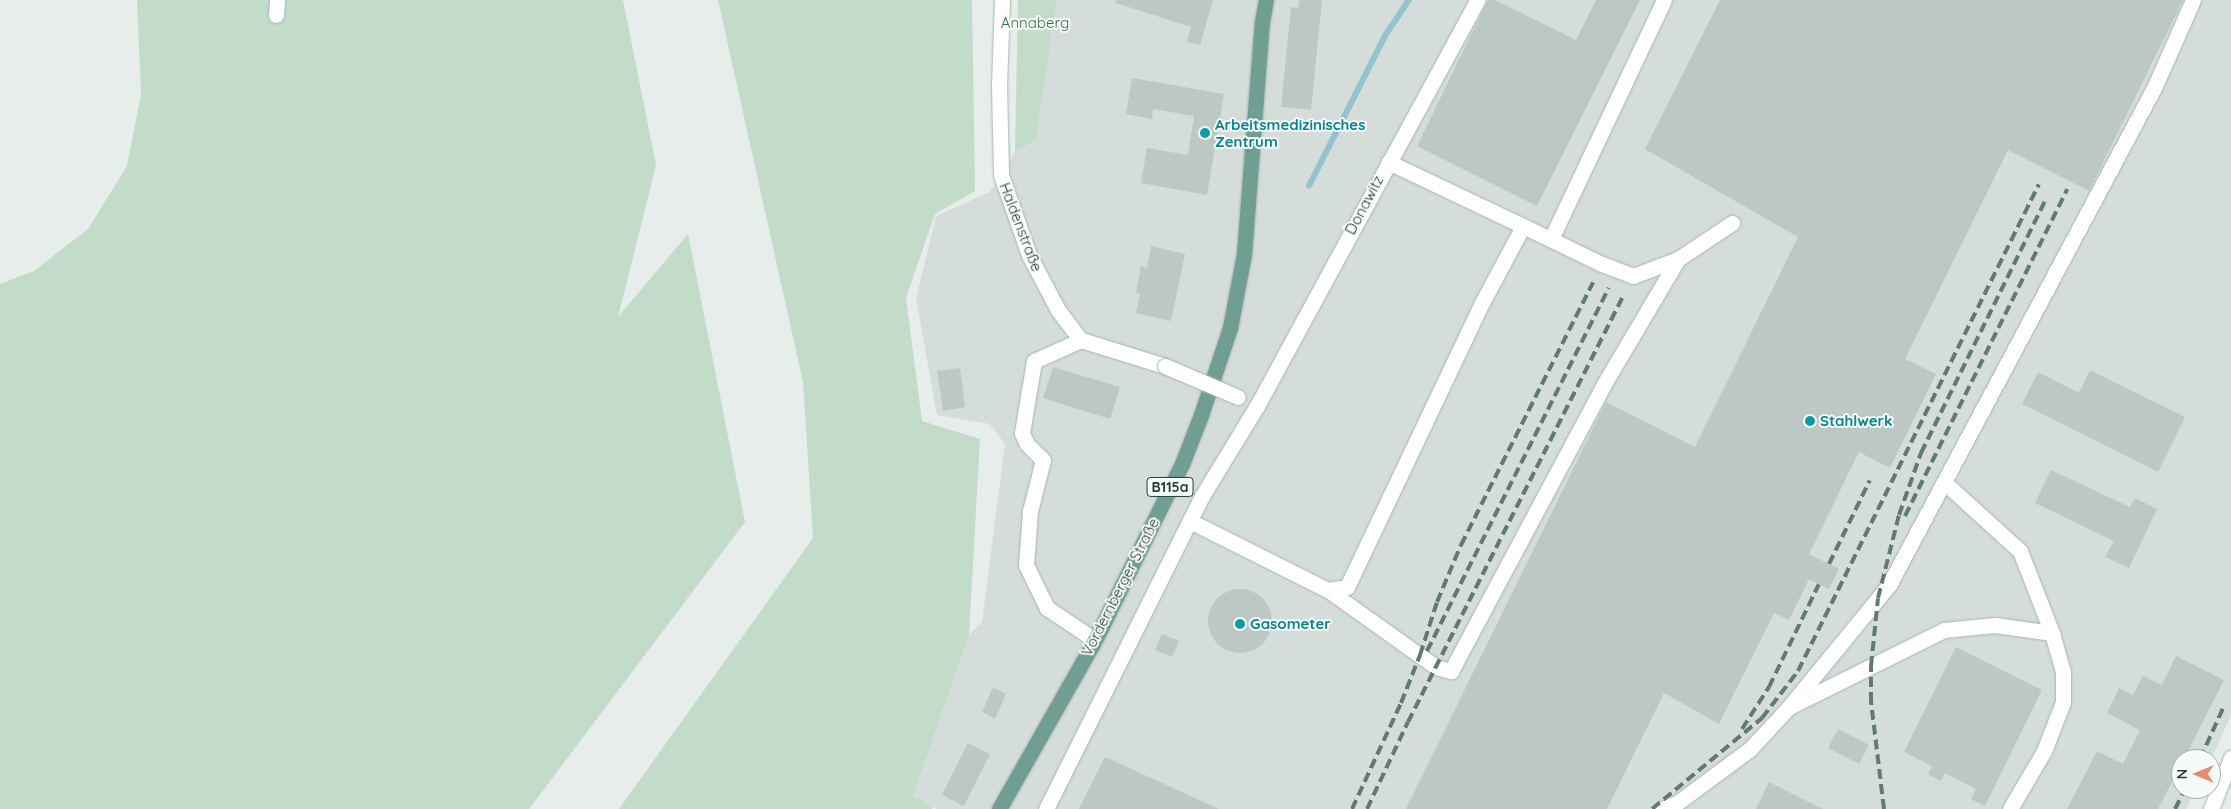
<!DOCTYPE html>
<html>
<head>
<meta charset="utf-8">
<style>
	body { margin:0 }
	#map { position:relative; width:2231px; height:809px; overflow:hidden; background:#e6edea; font-family:Quicksand,sans-serif }
	div>[style] { position:absolute }
	[style*='--x'] { left:calc(var(--x)*1px); top:calc(var(--y)*1px); width:calc(var(--w)*1px); rotate:calc(var(--a)*1deg) }
	.built>* { inset:0; background:#d4ddd9 }
	.green>* { inset:0; background:#c2dcc9 }
	.stream>* { height:5.5px; margin:-2.75px; padding:0 2.75px; transform-origin:2.75px; border-radius:2.75px; background:#95c2cc }
	.building>* { inset:0; background:#bcc8c3 }
	.round { border-radius:50% }
	.roads { filter:drop-shadow(0 0 1px #a9b5b1) drop-shadow(0 0 1px #a9b5b1) }
	.minor>* { height:15px; margin:-7.5px; padding:0 7.5px; transform-origin:7.5px; border-radius:7.5px; background:#fff }
	.major>* { height:15px; margin:-7.5px; padding:0 7.5px; transform-origin:7.5px; border-radius:7.5px; background:#709e93 }
	.rail>* { height:4px; margin-top:-2px; transform-origin:0; background:repeating-linear-gradient(90deg,#627973 0 10px,transparent 0 15px) }
	.bridges { filter:drop-shadow(0 0 1px #a9b5b1) drop-shadow(0 0 1px #a9b5b1) }
	.minor-bridge>* { height:15px; margin:-7.5px; padding:0 7.5px; transform-origin:7.5px; border-radius:7.5px; background:#fff }
	.dots>* { width:14px; height:14px; translate:-50% -50%; box-sizing:border-box; border:2px solid #f6faf8; border-radius:50% }
	span { translate:-50% -50%; white-space:nowrap; text-align:center; line-height:1.15; -webkit-text-stroke:4px #f6faf8; paint-order:stroke }
	.shield-label span { padding:1px 4px; background:#f6faf8; border:1px solid; border-radius:4px; -webkit-text-stroke-width:0 }
	.shield-label { font-size:14px; color:#273e38; font-weight:700 }
	.park-label { font-size:15px; color:#35704e }
	.culture-label { font-size:15px; color:#0d838f; font-weight:700 }
	.left { translate:0 -50%; text-align:left }
	.street-label { font-size:15px; color:#273e38 }
	.north { position:absolute; left:2171px; top:749px; width:50px; height:50px; box-sizing:border-box; background:#f6faf8; border:1px solid #a3afab; border-radius:50%; rotate:270deg; font-size:14px; font-weight:700; line-height:20px; text-align:center; color:#273e38 }
	.north::after { content:''; display:block; margin:auto; width:18px; height:22px; background:#e38e6e; clip-path:polygon(50% 0,100% 100%,50% 72%,0 100%) }
</style>
</head>
<body>
<div id="map">
	<div class="built">
		<i style="clip-path:polygon(1057px 0,2231px 0,2231px 715px,2211px 759px,2181px 759px,2181px 789px,2196px 789px,2186px 809px,937px 809px,913px 796px,969px 635px,982px 622px,1005px 444px,990px 424px,937px 415px,916px 298px,936px 216px,990px 192px,1015px 152px,1036px 140px)"></i>
	</div>
	<div class="green">
		<i style="clip-path:polygon(137px 0,623px 0,656px 165px,618px 317px,688px 234px,745px 522px,529px 809px,0 809px,0 284px,34px 271px,88px 229px,127px 166px,141px 94px)"></i>
		<i style="clip-path:polygon(718px 0,972px 0,975px 191px,935px 214px,906px 298px,922px 421px,980px 439px,969px 635px,913px 796px,933px 807px,932px 809px,619px 809px,813px 538px,803px 382px)"></i>
		<i style="clip-path:polygon(1018px 0,1057px 0,1036px 140px,1015px 152px)"></i>
	</div>
	<div class="stream">
		<i style="--x:1309;--y:186;--w:168;--a:-63.1"></i>
		<i style="--x:1385;--y:36;--w:43;--a:-56.3"></i>
	</div>
	<div class="building">
		<i style="clip-path:polygon(1116px 0,1213px 0,1200px 45px,1187px 42px,1191px 27px,1116px 3px)"></i>
		<i style="clip-path:polygon(1299px 0,1322px 0,1311px 110px,1281px 107px,1291px 7px,1298px 8px)"></i>
		<i style="clip-path:polygon(1488px 0,1495px 0,1576px 40px,1596px 0,1640px 0,1537px 206px,1417px 146px)"></i>
		<i style="clip-path:polygon(1720px 0,2183px 0,2089px 191px,2008px 150px,1905px 359px,1936px 374px,1890px 468px,1859px 452px,1809px 554px,1839px 569px,1829px 589px,1809px 579px,1789px 620px,1774px 613px,1719px 724px,1664px 693px,1607px 809px,1406px 809px,1606px 402px,1695px 447px,1798px 237px,1645px 149px)"></i>
		<i style="clip-path:polygon(1132px 78px,1224px 94px,1207px 195px,1141px 183px,1147px 148px,1188px 155px,1194px 116px,1153px 109px,1152px 119px,1126px 114px)"></i>
		<i style="clip-path:polygon(1151px 246px,1185px 254px,1171px 321px,1136px 313px,1140px 294px,1136px 293px,1141px 266px,1147px 268px)"></i>
		<i style="clip-path:polygon(1053px 367px,1120px 387px,1110px 419px,1043px 398px)"></i>
		<i style="clip-path:polygon(960px 368px,965px 407px,943px 411px,937px 371px)"></i>
		<i style="clip-path:polygon(2090px 370px,2185px 417px,2158px 472px,2022px 404px,2038px 372px,2079px 393px)"></i>
		<i style="clip-path:polygon(2051px 470px,2130px 507px,2135px 498px,2157px 509px,2129px 568px,2105px 557px,2114px 541px,2035px 503px)"></i>
		<i class="round" style="left:1208px;top:589px;width:64px;height:64px"></i>
		<i style="clip-path:polygon(1162px 634px,1179px 641px,1172px 657px,1155px 650px)"></i>
		<i style="clip-path:polygon(1956px 647px,2042px 690px,1985px 806px,1971px 799px,1976px 789px,1945px 773px,1941px 781px,1928px 774px,1932px 766px,1904px 752px)"></i>
		<i style="clip-path:polygon(2176px 656px,2224px 680px,2184px 759px,2181px 759px,2181px 764px,2158px 809px,2067px 809px,2097px 751px,2123px 764px,2140px 730px,2107px 713px,2119px 688px,2133px 695px,2143px 676px,2162px 685px)"></i>
		<i style="clip-path:polygon(993px 687px,1006px 694px,995px 719px,982px 712px)"></i>
		<i style="clip-path:polygon(1838px 729px,1869px 745px,1859px 764px,1828px 748px)"></i>
		<i style="clip-path:polygon(968px 743px,990px 754px,964px 806px,942px 795px)"></i>
		<i style="clip-path:polygon(1105px 757px,1219px 809px,1079px 809px)"></i>
		<i style="clip-path:polygon(1769px 782px,1823px 809px,1756px 809px)"></i>
	</div>
	<div class="roads">
		<div class="minor">
			<i style="--x:1002;--y:0;--w:85;--a:92"></i>
			<i style="--x:999;--y:85;--w:90;--a:88.7"></i>
			<i style="--x:1001;--y:175;--w:85;--a:70.7"></i>
			<i style="--x:1029;--y:255;--w:62;--a:62.2"></i>
			<i style="--x:1058;--y:310;--w:38;--a:53"></i>
			<i style="--x:276;--y:15;--w:15;--a:-86"></i>
			<i style="--x:1523;--y:226;--w:88;--a:25.7"></i>
			<i style="--x:1602;--y:264;--w:33;--a:21"></i>
			<i style="--x:1633;--y:276;--w:48;--a:-20.7"></i>
			<i style="--x:1678;--y:259;--w:65;--a:-33.7"></i>
			<i style="--x:1551;--y:239;--w:264;--a:-64.7"></i>
			<i style="--x:1081;--y:340;--w:51;--a:155.9"></i>
			<i style="--x:1034;--y:361;--w:73;--a:99.5"></i>
			<i style="--x:1022;--y:433;--w:12;--a:66"></i>
			<i style="--x:1027;--y:444;--w:23;--a:45"></i>
			<i style="--x:1043;--y:460;--w:53;--a:104.3"></i>
			<i style="--x:1030;--y:511;--w:54;--a:94.2"></i>
			<i style="--x:1026;--y:565;--w:48;--a:64"></i>
			<i style="--x:1047;--y:608;--w:58;--a:33.7"></i>
			<i style="--x:1081;--y:340;--w:88;--a:17.2"></i>
			<i style="--x:1945;--y:483;--w:101;--a:42.2"></i>
			<i style="--x:2020;--y:551;--w:88;--a:68.7"></i>
			<i style="--x:2052;--y:633;--w:41;--a:74.2"></i>
			<i style="--x:2063;--y:672;--w:30;--a:90"></i>
			<i style="--x:2063;--y:702;--w:53;--a:111.2"></i>
			<i style="--x:2044;--y:751;--w:67;--a:120.4"></i>
			<i style="--x:1190;--y:521;--w:154;--a:26.6"></i>
			<i style="--x:1328;--y:590;--w:19;--a:-9"></i>
			<i style="--x:1347;--y:587;--w:317;--a:-64.6"></i>
			<i style="--x:1483;--y:301;--w:85;--a:-61.9"></i>
			<i style="--x:1523;--y:226;--w:149;--a:-154.6"></i>
			<i style="--x:1328;--y:590;--w:133;--a:35.5"></i>
			<i style="--x:1436;--y:667;--w:16;--a:15"></i>
			<i style="--x:1451;--y:671;--w:325;--a:-61.9"></i>
			<i style="--x:1604;--y:384;--w:145;--a:-59.4"></i>
			<i style="--x:1789;--y:707;--w:158;--a:-50.7"></i>
			<i style="--x:1889;--y:585;--w:565;--a:-61.94"></i>
			<i style="--x:2155;--y:86;--w:94;--a:-66.2"></i>
			<i style="--x:1046;--y:809;--w:350;--a:-63.5"></i>
			<i style="--x:1202;--y:496;--w:105;--a:-58.6"></i>
			<i style="--x:1257;--y:406;--w:462;--a:-61.5"></i>
			<i style="--x:1662;--y:809;--w:16;--a:-22"></i>
			<i style="--x:1677;--y:803;--w:91;--a:-36.5"></i>
			<i style="--x:1750;--y:749;--w:57;--a:-47.1"></i>
			<i style="--x:1789;--y:707;--w:173;--a:-26.4"></i>
			<i style="--x:1944;--y:630;--w:51;--a:-5.6"></i>
			<i style="--x:1995;--y:625;--w:58;--a:8"></i>
			<i style="--x:2211;--y:809;--w:55;--a:-68.6"></i>
		</div>
		<div class="major">
			<i style="--x:999;--y:809;--w:194;--a:-60.4"></i>
			<i style="--x:1095;--y:640;--w:196;--a:-63.7"></i>
			<i style="--x:1182;--y:464;--w:53;--a:-68.8"></i>
			<i style="--x:1201;--y:415;--w:92;--a:-71.6"></i>
			<i style="--x:1230;--y:328;--w:75;--a:-79.3"></i>
			<i style="--x:1244;--y:254;--w:233;--a:-85.6"></i>
			<i style="--x:1262;--y:22;--w:22;--a:-80"></i>
		</div>
	</div>
	<div class="rail">
		<i style="--x:1905;--y:516;--w:365;--a:-63.6"></i>
		<i style="--x:1829;--y:564;--w:93;--a:-64"></i>
		<i style="--x:1427;--y:651;--w:406;--a:-63.4"></i>
		<i style="--x:1742;--y:729;--w:50;--a:-57.3"></i>
		<i style="--x:1769;--y:687;--w:114;--a:-64.1"></i>
		<i style="--x:2200;--y:759;--w:58;--a:-65.6"></i>
		<i style="--x:1352;--y:809;--w:117;--a:-65.2"></i>
		<i style="--x:1401;--y:703;--w:52;--a:-68.4"></i>
		<i style="--x:1420;--y:655;--w:56;--a:-72.2"></i>
		<i style="--x:1437;--y:602;--w:62;--a:-67.2"></i>
		<i style="--x:1461;--y:545;--w:294;--a:-63.3"></i>
		<i style="--x:1367;--y:809;--w:96;--a:-64.8"></i>
		<i style="--x:1408;--y:722;--w:477;--a:-63.2"></i>
		<i style="--x:1652;--y:809;--w:143;--a:-39.6"></i>
		<i style="--x:1762;--y:718;--w:59;--a:-52.5"></i>
		<i style="--x:1798;--y:671;--w:543;--a:-63.67"></i>
		<i style="--x:1884;--y:809;--w:108;--a:-96.9"></i>
		<i style="--x:1871;--y:702;--w:36;--a:-90"></i>
		<i style="--x:1871;--y:666;--w:68;--a:-84.1"></i>
		<i style="--x:1878;--y:598;--w:86;--a:-75.8"></i>
		<i style="--x:1899;--y:515;--w:66;--a:-70.5"></i>
		<i style="--x:1921;--y:453;--w:283;--a:-63.8"></i>
		<i style="--x:2175;--y:809;--w:22;--a:-63"></i>
	</div>
	<div class="bridges">
		<div class="minor-bridge">
			<i style="--x:1165;--y:366;--w:79;--a:23"></i>
		</div>
	</div>
	<div class="dots">
		<i style="left:1205px;top:133px;background:#0f9aa8"></i>
		<i style="left:1810px;top:421px;background:#0f9aa8"></i>
		<i style="left:1240px;top:624px;background:#0f9aa8"></i>
	</div>
	<div class="shield-label">
		<span style="left:1170px;top:487px">B115a</span>
	</div>
	<div class="park-label">
		<span style="left:1035px;top:23px">Annaberg</span>
	</div>
	<div class="culture-label">
		<span class="left" style="left:1215px;top:133px">Arbeitsmedizinisches<br>Zentrum</span>
		<span class="left" style="left:1820px;top:421px">Stahlwerk</span>
		<span class="left" style="left:1250px;top:624px">Gasometer</span>
	</div>
	<div class="street-label">
		<span style="left:1364px;top:205px;rotate:-62deg">Donawitz</span>
		<span style="left:1021px;top:227px;rotate:69deg">Haldenstraße</span>
		<span style="left:1120px;top:587px;rotate:-63deg">Vordernberger Straße</span>
	</div>
	<div class="north">N</div>
</div>
</body>
</html>
